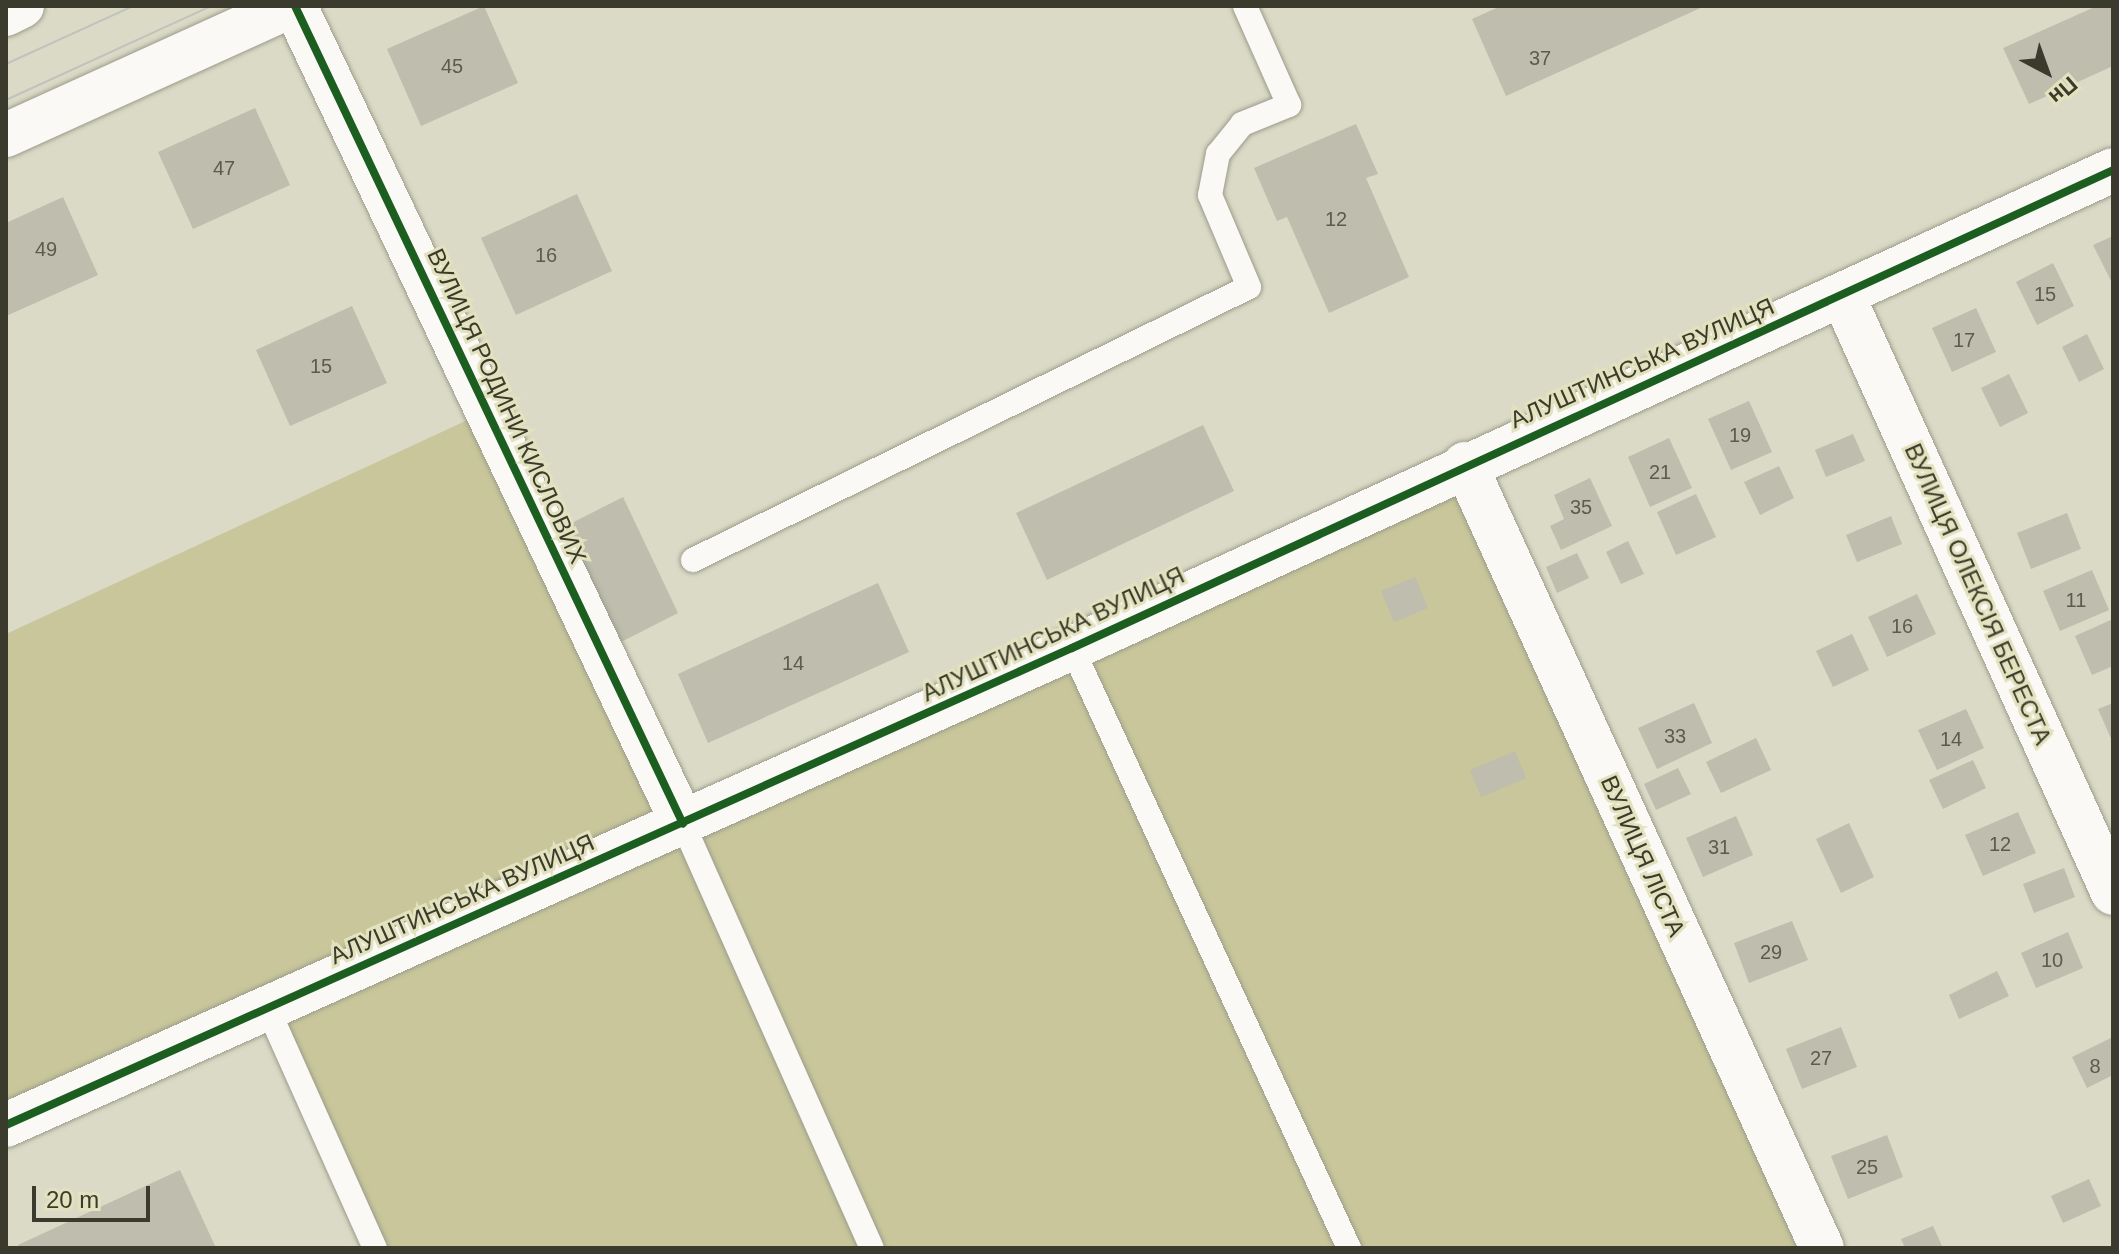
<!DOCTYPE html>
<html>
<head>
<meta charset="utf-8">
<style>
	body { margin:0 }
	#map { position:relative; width:2119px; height:1254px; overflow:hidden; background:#dbdac6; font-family:Helvetica,sans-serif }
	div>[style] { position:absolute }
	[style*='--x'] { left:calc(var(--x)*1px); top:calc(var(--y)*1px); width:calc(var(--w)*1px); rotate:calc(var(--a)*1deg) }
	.green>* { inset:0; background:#c8c69a }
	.building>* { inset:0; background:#bebdae }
	.roads { filter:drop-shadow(0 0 2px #9c9c8c) drop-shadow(0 0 2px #9c9c8c) }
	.service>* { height:24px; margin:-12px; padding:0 12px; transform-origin:12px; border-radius:12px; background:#faf9f6 }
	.minor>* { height:44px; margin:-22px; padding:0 22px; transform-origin:22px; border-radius:22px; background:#faf9f6 }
	.tram>* { height:2px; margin:-1px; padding:0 1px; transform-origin:1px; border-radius:1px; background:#c2c2bd }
	.cycleway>* { height:8px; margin:-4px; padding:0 4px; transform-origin:4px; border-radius:4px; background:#1b5e20 }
	span { translate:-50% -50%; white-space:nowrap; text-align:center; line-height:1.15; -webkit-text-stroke:6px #e3e2be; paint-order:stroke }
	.number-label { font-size:20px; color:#5c5c4d }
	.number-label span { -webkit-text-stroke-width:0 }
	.street-label { font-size:24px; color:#3b3b2d }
	.frame { position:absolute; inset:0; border:8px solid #3b3b2d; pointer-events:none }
	.north { position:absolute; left:2007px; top:32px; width:80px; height:80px; -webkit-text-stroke:6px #e3e2be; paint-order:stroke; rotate:139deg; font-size:22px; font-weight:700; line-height:32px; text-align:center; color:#3b3b2d }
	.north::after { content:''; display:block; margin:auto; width:28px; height:36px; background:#3b3b2d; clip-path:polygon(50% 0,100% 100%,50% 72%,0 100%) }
	.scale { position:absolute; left:32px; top:1186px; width:118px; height:36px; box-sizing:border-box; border:4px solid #3b3b2d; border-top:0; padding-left:10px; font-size:24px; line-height:28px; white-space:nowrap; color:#3b3b2d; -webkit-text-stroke:6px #e3e2be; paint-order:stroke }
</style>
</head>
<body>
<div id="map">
	<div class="green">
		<i style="clip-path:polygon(487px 411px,683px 823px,1465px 464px,1822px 1248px,375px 1248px,267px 1007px,6px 1125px,6px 634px)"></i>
	</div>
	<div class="building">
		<i style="clip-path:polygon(484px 6px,518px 83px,421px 126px,387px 49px)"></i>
		<i style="clip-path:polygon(1501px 6px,1705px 6px,1506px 96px,1472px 19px)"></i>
		<i style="clip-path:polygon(2097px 6px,2113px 6px,2113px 66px,2029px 104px,2003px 48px)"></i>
		<i style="clip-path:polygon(255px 108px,290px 185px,193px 229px,158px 152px)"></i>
		<i style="clip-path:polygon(1356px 124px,1378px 174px,1366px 178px,1409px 277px,1329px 313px,1287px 217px,1277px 221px,1254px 168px)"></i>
		<i style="clip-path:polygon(577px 194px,612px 271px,516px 315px,481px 238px)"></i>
		<i style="clip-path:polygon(63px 197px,98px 275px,6px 316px,6px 223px)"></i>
		<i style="clip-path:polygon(2113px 236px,2113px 285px,2093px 245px)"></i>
		<i style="clip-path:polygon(2053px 263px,2074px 306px,2037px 325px,2016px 282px)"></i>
		<i style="clip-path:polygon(352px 306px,387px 383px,290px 426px,256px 350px)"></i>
		<i style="clip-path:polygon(1976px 308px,1996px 352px,1952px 372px,1932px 328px)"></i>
		<i style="clip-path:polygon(2087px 334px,2104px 369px,2079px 382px,2062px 347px)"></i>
		<i style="clip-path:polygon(2009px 374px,2028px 413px,2000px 427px,1981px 388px)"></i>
		<i style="clip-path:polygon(1749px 401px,1772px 452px,1731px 470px,1708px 419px)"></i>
		<i style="clip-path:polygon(1203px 425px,1234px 491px,1047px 580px,1016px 513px)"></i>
		<i style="clip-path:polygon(1853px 434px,1865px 461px,1826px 477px,1815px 450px)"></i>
		<i style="clip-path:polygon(1669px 438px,1692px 488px,1650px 507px,1628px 457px)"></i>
		<i style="clip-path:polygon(1779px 466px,1794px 498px,1760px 515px,1744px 482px)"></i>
		<i style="clip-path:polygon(1590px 478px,1612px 526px,1561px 550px,1550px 526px,1564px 519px,1554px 495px)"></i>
		<i style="clip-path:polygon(1696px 494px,1716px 537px,1676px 555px,1657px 512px)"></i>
		<i style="clip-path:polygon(623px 497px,678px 613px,619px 643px,564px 527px)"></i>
		<i style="clip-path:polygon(2067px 513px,2081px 549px,2031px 569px,2017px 533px)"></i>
		<i style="clip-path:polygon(1891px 516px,1902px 544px,1857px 562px,1846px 535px)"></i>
		<i style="clip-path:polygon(1628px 541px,1644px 574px,1621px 584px,1606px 552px)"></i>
		<i style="clip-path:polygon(1577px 553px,1589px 578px,1557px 593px,1546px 567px)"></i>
		<i style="clip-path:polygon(2092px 570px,2109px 610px,2060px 631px,2043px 591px)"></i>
		<i style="clip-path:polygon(1415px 577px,1428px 608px,1394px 622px,1381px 591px)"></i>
		<i style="clip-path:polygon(878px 583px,909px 652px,708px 743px,678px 674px)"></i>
		<i style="clip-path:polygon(1917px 594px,1936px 634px,1887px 657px,1868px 617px)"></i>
		<i style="clip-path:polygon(2113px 619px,2113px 666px,2092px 675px,2075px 636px)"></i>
		<i style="clip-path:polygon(1852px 634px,1869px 670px,1833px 687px,1816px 651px)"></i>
		<i style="clip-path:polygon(1694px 703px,1712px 743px,1657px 769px,1638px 728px)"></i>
		<i style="clip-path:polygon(2113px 703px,2113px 743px,2098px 709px)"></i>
		<i style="clip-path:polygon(1966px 709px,1984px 748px,1937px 770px,1918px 730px)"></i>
		<i style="clip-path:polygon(1756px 738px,1771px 770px,1721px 793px,1706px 762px)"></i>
		<i style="clip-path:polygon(1515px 751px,1526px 778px,1481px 797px,1470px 770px)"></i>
		<i style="clip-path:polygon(1973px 760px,1986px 788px,1943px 809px,1929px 780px)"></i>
		<i style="clip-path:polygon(1678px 768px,1691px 794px,1656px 810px,1644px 784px)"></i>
		<i style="clip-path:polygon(2018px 812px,2036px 853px,1983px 876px,1965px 835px)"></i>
		<i style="clip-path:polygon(1736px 816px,1753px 855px,1703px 877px,1686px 838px)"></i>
		<i style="clip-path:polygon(1849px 823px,1874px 877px,1841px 893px,1816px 839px)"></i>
		<i style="clip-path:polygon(2064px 868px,2075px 897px,2034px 913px,2023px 884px)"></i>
		<i style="clip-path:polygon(1792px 921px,1808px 960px,1749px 983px,1734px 943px)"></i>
		<i style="clip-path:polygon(2068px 932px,2083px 968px,2036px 988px,2021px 953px)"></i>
		<i style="clip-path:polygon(1997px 971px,2009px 996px,1959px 1019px,1949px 995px)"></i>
		<i style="clip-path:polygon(1841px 1027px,1857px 1067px,1802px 1089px,1786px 1049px)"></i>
		<i style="clip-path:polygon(2113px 1037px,2113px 1075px,2087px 1088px,2072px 1057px)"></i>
		<i style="clip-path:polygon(1887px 1135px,1903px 1177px,1848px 1199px,1831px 1156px)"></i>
		<i style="clip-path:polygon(180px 1170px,216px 1248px,19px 1248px,18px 1245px)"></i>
		<i style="clip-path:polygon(2089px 1179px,2101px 1206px,2063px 1223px,2051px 1196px)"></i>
		<i style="clip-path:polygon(1933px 1226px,1943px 1248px,1905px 1248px,1901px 1239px)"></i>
	</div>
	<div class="roads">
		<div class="service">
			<i style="--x:693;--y:560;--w:619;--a:-26.15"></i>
			<i style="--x:1249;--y:287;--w:100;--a:-113"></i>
			<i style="--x:1210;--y:195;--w:42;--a:-79"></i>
			<i style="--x:1218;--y:154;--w:38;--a:-51"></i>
			<i style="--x:1242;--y:124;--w:51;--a:-22"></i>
			<i style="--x:1289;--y:105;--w:108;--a:-114"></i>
			<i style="--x:1072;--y:648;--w:661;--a:65.22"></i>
			<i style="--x:683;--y:824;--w:464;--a:66"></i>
			<i style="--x:267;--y:1007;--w:264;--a:65.9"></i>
		</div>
		<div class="minor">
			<i style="--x:295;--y:6;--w:905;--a:64.62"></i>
			<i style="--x:6;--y:14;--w:18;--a:-27"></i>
			<i style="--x:6;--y:135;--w:312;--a:-24.4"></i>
			<i style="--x:1843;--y:296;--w:655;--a:65.66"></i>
			<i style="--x:1465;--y:464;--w:861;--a:65.52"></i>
			<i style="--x:6;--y:1125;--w:1168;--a:-24.11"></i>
			<i style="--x:1072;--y:648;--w:1145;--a:-24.66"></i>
		</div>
	</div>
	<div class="tram">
		<i style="--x:6;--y:64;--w:140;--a:-24.5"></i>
		<i style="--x:6;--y:100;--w:226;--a:-24.6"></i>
	</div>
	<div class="cycleway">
		<i style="--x:295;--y:6;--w:905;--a:64.62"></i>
		<i style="--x:6;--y:1125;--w:1168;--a:-24.11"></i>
		<i style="--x:1072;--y:648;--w:1145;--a:-24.66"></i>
	</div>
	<div class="number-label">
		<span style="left:1540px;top:58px">37</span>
		<span style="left:452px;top:66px">45</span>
		<span style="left:224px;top:168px">47</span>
		<span style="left:1336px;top:219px">12</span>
		<span style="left:46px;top:249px">49</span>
		<span style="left:546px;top:255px">16</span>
		<span style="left:2045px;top:294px">15</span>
		<span style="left:1964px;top:340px">17</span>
		<span style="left:321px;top:366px">15</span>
		<span style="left:1740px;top:435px">19</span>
		<span style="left:1660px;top:472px">21</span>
		<span style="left:1581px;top:507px">35</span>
		<span style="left:2076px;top:600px">11</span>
		<span style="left:1902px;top:626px">16</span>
		<span style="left:793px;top:663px">14</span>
		<span style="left:1675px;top:736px">33</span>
		<span style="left:1951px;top:739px">14</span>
		<span style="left:2000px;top:844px">12</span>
		<span style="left:1719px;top:847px">31</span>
		<span style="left:1771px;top:952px">29</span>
		<span style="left:2052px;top:960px">10</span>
		<span style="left:1821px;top:1058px">27</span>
		<span style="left:2095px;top:1066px">8</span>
		<span style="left:1867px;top:1167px">25</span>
	</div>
	<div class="street-label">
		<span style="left:1642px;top:363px;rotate:-24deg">АЛУШТИНСЬКА ВУЛИЦЯ</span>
		<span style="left:507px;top:406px;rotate:65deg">ВУЛИЦЯ РОДИНИ КИСЛОВИХ</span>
		<span style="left:1978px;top:594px;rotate:66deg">ВУЛИЦЯ ОЛЕКСІЯ БЕРЕСТА</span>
		<span style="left:1053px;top:634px;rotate:-25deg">АЛУШТИНСЬКА ВУЛИЦЯ</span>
		<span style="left:1643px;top:856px;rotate:66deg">ВУЛИЦЯ ЛІСТА</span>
		<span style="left:462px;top:899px;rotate:-24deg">АЛУШТИНСЬКА ВУЛИЦЯ</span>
	</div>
	<div class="frame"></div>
	<div class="north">Пн</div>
	<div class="scale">20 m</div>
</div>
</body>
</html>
